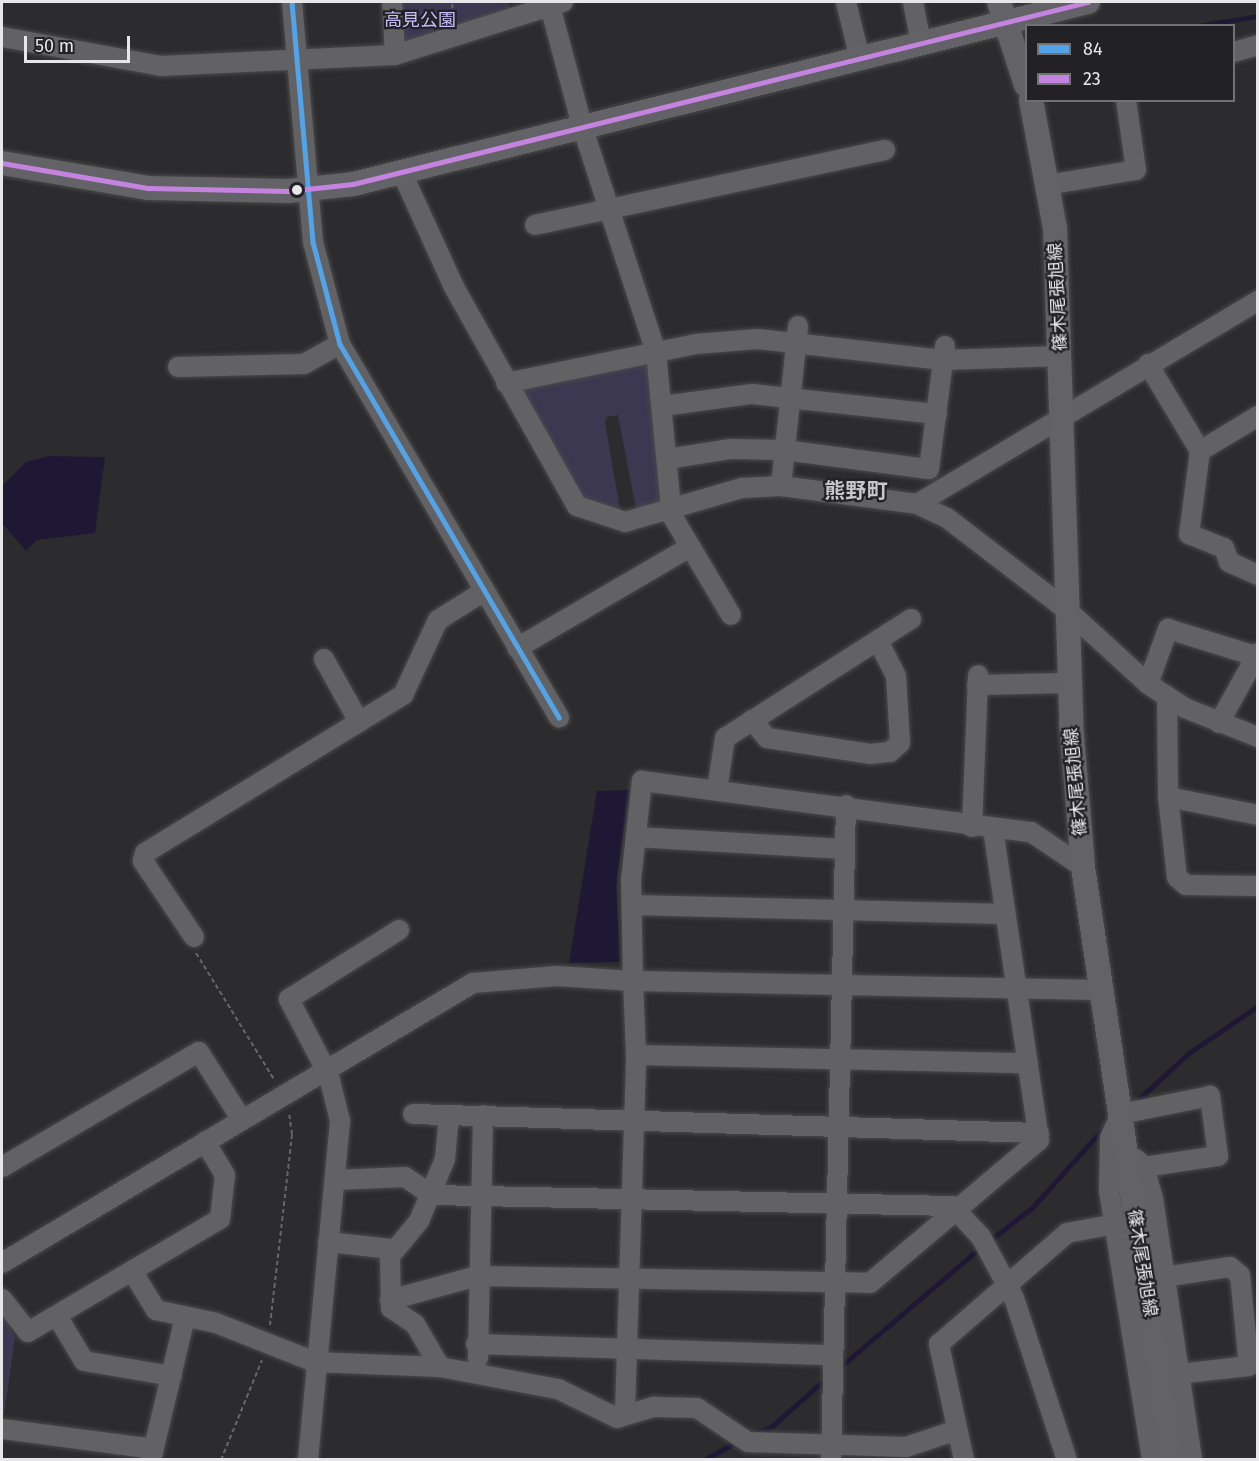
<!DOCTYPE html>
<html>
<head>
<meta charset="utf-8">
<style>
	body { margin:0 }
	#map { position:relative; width:1259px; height:1461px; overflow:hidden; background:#2c2c2e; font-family:"Fira Sans","Noto Sans JP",sans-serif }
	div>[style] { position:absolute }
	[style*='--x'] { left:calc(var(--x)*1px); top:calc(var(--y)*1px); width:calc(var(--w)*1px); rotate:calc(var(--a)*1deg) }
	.green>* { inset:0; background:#3c3851 }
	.water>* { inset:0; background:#1e1834 }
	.stream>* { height:4.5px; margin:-2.25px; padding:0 2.25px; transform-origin:2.25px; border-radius:2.25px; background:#1e1834 }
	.path>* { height:2px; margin-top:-1px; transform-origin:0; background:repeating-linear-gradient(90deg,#666669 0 4.5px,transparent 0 7.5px) }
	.roads { filter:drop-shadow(0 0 2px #4a4a4c) drop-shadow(0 0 2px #4a4a4c) }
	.minor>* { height:20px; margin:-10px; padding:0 10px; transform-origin:10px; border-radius:10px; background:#626265 }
	.major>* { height:24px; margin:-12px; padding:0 12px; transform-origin:12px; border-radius:12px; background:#626267 }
	.bus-1>* { height:4.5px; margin:-2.25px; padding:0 2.25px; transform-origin:2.25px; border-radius:2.25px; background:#53a3e8 }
	.bus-2>* { height:4.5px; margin:-2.25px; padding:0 2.25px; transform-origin:2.25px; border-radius:2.25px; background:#c483df }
	.dots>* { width:16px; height:16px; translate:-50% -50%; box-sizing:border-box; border:3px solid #222125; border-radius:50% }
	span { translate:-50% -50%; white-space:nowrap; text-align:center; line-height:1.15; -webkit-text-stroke:4.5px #222125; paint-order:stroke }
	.park-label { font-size:18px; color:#c9befd }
	.street-label { font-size:18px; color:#e7e7ea }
	.quarter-label { font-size:21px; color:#c6c6cb; font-weight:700 }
	.frame { position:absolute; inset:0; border:3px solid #e7e7ea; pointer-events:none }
	.legend { position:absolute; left:1025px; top:24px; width:210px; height:78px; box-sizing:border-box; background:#222125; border:2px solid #717074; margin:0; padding:8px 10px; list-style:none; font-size:18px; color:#e7e7ea }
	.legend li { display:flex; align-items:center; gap:12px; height:30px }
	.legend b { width:30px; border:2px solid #717074 }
	.scale { position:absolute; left:24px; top:36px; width:106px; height:27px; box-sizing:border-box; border:3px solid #e7e7ea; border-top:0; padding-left:8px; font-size:18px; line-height:21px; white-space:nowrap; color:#e7e7ea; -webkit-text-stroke:4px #222125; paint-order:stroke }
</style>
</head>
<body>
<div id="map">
	<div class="green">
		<i style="clip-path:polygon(398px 2px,508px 2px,511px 10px,407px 44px,400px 39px)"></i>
		<i style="clip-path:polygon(648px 360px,667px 500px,636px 509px,618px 415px,607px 417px,605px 423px,620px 509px,586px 504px,522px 388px)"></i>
		<i style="clip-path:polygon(2px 1315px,15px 1337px,4px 1415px,2px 1415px)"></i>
	</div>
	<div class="water">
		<i style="clip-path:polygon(105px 457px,95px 533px,37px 540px,26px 551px,2px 523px,2px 486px,26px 462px,49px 456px)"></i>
		<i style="clip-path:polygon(629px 790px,616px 886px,620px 962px,569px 963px,597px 791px)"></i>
	</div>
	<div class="stream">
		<i style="--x:1198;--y:26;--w:61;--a:-9.5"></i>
		<i style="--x:1140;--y:1098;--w:67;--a:-42.6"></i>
		<i style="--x:1189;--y:1053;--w:83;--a:-34.3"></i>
		<i style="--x:990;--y:1240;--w:53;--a:-37.3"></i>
		<i style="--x:1032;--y:1208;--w:105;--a:-48.1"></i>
		<i style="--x:839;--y:1368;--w:187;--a:-40.4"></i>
		<i style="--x:751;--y:1434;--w:21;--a:-19"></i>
		<i style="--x:771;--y:1427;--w:76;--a:-41.3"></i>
		<i style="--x:704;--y:1460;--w:37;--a:-29"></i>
	</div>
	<div class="path">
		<i style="--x:444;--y:2;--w:13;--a:0"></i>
		<i style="--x:452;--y:4;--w:14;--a:82"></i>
		<i style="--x:196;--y:953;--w:150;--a:58.3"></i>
		<i style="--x:270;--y:1325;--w:192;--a:-83.4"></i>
		<i style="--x:292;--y:1134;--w:21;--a:-98"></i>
		<i style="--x:221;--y:1460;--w:108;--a:-67.7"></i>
	</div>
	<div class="roads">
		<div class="minor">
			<i style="--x:292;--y:2;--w:241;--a:85"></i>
			<i style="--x:313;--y:242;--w:106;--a:75.2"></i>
			<i style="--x:340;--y:344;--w:433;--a:59.6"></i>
			<i style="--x:846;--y:2;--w:59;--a:76.2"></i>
			<i style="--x:913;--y:2;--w:42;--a:79"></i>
			<i style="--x:550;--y:6;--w:127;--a:75"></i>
			<i style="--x:583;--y:129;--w:235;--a:71.9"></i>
			<i style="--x:656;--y:352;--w:157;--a:84.5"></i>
			<i style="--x:2;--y:37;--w:162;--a:10.3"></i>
			<i style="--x:161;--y:66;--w:234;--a:-2.7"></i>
			<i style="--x:395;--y:55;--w:53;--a:-93.2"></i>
			<i style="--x:1234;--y:52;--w:25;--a:-16"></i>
			<i style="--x:395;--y:55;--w:176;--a:-17.5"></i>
			<i style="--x:403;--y:175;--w:123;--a:65.5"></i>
			<i style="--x:454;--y:287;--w:251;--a:60.7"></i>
			<i style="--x:577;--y:506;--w:51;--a:18.4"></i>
			<i style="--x:625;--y:522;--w:122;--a:-16.2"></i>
			<i style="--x:742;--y:488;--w:39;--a:-3"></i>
			<i style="--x:781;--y:486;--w:137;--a:7.5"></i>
			<i style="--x:917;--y:504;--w:33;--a:25"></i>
			<i style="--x:947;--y:518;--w:151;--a:37.5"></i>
			<i style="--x:1067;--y:610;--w:110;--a:42.4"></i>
			<i style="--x:1148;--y:684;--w:44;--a:33"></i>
			<i style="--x:1185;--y:708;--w:79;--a:21.7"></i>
			<i style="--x:1047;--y:185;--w:90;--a:-9.6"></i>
			<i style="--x:1136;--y:170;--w:71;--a:-98.1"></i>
			<i style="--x:535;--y:225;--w:358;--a:-12.1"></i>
			<i style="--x:1148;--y:364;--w:101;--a:59.1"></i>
			<i style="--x:1200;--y:451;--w:68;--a:-31.1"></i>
			<i style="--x:178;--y:367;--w:126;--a:-1.4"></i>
			<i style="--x:304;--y:364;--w:41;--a:-29.1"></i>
			<i style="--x:506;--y:383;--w:194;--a:-11.6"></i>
			<i style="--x:696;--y:344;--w:62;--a:-4.6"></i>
			<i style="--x:758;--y:339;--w:186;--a:6.5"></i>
			<i style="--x:943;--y:360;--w:118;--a:-1.9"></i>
			<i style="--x:663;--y:406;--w:90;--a:-7.7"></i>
			<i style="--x:752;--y:394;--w:186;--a:6.2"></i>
			<i style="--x:1200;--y:451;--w:84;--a:97.5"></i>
			<i style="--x:1189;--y:534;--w:38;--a:22"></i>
			<i style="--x:1224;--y:548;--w:15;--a:70"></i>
			<i style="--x:1229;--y:562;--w:32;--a:24"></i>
			<i style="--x:667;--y:459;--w:65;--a:-8.9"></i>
			<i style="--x:731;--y:449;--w:53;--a:1.1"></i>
			<i style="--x:784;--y:450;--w:146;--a:7.5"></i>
			<i style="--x:929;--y:469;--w:124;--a:-82.6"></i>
			<i style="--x:781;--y:486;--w:161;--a:-83.9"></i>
			<i style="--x:917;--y:504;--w:397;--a:-30.8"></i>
			<i style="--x:668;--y:509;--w:123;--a:59.3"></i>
			<i style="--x:517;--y:648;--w:200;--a:-30.3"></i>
			<i style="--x:324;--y:659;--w:72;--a:60.9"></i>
			<i style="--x:1148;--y:684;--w:59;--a:-70"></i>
			<i style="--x:1168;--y:629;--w:91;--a:17.2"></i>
			<i style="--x:977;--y:685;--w:92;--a:-1.2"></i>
			<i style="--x:1167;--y:696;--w:101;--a:89.4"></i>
			<i style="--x:1168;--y:797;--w:81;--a:83.6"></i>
			<i style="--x:1177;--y:877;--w:12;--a:42"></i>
			<i style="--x:1186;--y:885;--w:72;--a:0.8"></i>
			<i style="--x:752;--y:720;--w:23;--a:50"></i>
			<i style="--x:767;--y:738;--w:104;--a:8.8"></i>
			<i style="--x:870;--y:754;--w:20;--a:-6"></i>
			<i style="--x:890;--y:752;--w:13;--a:-42"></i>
			<i style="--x:900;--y:743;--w:67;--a:-93.4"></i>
			<i style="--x:896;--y:676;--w:39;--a:-117"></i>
			<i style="--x:1219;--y:723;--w:80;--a:-60.9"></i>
			<i style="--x:717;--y:790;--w:53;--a:-81.3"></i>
			<i style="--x:725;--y:738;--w:221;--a:-32.6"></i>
			<i style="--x:1168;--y:797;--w:92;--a:11.3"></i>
			<i style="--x:972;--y:827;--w:152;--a:-87.7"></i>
			<i style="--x:636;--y:837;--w:207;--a:3.3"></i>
			<i style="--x:632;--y:905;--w:373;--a:1.4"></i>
			<i style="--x:194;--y:937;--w:92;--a:-123.9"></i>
			<i style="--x:143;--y:861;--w:8;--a:-76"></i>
			<i style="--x:145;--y:853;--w:303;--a:-31.5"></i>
			<i style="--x:403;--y:695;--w:83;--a:-65"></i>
			<i style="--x:438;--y:620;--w:53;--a:-31.9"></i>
			<i style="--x:636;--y:1055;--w:392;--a:1.2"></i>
			<i style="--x:413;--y:1114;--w:626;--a:1.74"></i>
			<i style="--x:449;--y:1115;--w:44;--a:95.2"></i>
			<i style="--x:445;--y:1159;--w:67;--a:112.8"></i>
			<i style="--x:419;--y:1221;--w:45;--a:129.6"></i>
			<i style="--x:390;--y:1256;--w:52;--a:88.9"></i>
			<i style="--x:391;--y:1308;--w:29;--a:34"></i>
			<i style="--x:415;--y:1324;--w:50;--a:59.8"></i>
			<i style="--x:440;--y:1367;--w:120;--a:10.6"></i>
			<i style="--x:558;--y:1389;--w:66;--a:26.2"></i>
			<i style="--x:617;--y:1418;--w:39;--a:-17"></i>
			<i style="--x:654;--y:1407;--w:43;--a:1.3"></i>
			<i style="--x:697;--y:1408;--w:61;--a:33.7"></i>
			<i style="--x:748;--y:1442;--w:158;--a:1.8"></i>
			<i style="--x:906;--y:1447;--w:54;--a:-18.4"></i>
			<i style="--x:1136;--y:1159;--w:11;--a:45"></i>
			<i style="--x:1144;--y:1167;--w:32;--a:74"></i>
			<i style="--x:1153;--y:1198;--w:265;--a:81.5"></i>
			<i style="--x:2;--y:1167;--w:228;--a:-30.3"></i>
			<i style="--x:199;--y:1052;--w:80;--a:57.7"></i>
			<i style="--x:1144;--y:1167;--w:75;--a:-8.5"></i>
			<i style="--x:1218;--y:1156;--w:61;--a:-97.6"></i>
			<i style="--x:1210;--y:1096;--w:91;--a:168.6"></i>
			<i style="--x:1121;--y:1114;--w:26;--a:115"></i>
			<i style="--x:1110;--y:1138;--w:53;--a:91.1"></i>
			<i style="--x:1109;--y:1191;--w:272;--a:80.9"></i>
			<i style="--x:336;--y:1180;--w:69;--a:-2.5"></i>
			<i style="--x:405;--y:1177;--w:32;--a:34"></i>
			<i style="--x:432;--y:1195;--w:520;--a:1.21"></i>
			<i style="--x:952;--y:1206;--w:42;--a:46.9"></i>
			<i style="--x:981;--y:1237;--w:69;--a:61.6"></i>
			<i style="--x:1014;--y:1298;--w:170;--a:71.9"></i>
			<i style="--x:328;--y:1242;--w:63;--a:6.3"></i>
			<i style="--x:2;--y:1263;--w:548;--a:-30.73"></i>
			<i style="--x:473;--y:983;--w:84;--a:-4.8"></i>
			<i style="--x:557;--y:976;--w:76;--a:3.8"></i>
			<i style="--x:633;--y:981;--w:101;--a:-91.1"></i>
			<i style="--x:631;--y:880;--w:100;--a:-83.7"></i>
			<i style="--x:642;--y:781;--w:392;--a:7.5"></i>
			<i style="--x:1031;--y:832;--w:63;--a:33.9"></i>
			<i style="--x:132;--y:1271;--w:46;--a:58.4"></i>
			<i style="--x:156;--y:1310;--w:61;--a:12.2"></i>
			<i style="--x:216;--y:1323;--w:106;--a:21.5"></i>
			<i style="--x:315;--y:1362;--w:125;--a:2.3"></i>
			<i style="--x:1164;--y:1277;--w:67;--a:-8.6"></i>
			<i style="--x:1230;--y:1267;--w:13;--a:39"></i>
			<i style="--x:1240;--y:1275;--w:91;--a:84.4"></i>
			<i style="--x:1249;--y:1366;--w:70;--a:173.5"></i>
			<i style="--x:2;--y:1299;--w:42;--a:51.8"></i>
			<i style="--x:28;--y:1332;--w:223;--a:-30.5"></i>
			<i style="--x:220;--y:1219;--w:44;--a:-83.5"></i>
			<i style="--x:225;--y:1175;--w:39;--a:-121"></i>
			<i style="--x:390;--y:1300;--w:90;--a:-15.4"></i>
			<i style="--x:477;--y:1276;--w:393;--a:1"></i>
			<i style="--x:870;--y:1283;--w:221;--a:-40.2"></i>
			<i style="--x:1039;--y:1140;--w:313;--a:-98.4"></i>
			<i style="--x:57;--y:1316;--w:52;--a:59"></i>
			<i style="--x:84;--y:1361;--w:89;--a:9.7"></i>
			<i style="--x:476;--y:1344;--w:356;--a:1.8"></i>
			<i style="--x:478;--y:1358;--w:243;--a:-88.8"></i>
			<i style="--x:625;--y:1412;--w:357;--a:-88.2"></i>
			<i style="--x:636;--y:1055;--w:74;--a:-92.3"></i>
			<i style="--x:633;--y:981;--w:469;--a:1.1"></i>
			<i style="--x:2;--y:1429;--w:153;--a:7.5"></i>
			<i style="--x:151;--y:1460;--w:147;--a:-76.6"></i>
			<i style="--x:308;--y:1460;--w:341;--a:-84.6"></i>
			<i style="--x:340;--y:1121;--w:46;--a:-103.7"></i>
			<i style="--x:329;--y:1076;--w:87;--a:-117.5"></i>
			<i style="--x:289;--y:999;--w:130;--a:-32.1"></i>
			<i style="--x:831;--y:1460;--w:655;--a:-88.69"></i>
			<i style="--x:964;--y:1460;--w:119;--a:-102.2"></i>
			<i style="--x:939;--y:1344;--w:169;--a:-40.9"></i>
			<i style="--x:1067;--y:1233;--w:49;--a:-10.6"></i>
		</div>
		<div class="major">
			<i style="--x:999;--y:2;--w:87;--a:72"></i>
			<i style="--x:1031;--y:100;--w:130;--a:79.4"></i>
			<i style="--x:1055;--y:228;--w:495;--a:88.1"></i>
			<i style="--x:1071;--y:723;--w:144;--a:85.2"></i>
			<i style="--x:1083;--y:867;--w:600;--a:81.46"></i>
			<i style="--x:2;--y:163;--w:149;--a:9.7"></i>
			<i style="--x:149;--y:188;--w:139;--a:1.2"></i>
			<i style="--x:288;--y:191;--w:65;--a:-6.1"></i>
			<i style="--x:353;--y:184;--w:757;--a:-13.91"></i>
		</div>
	</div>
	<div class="bus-1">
		<i style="--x:292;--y:2;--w:241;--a:85"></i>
		<i style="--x:313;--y:242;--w:106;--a:75.2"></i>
		<i style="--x:340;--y:344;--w:433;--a:59.6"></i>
	</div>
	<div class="bus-2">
		<i style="--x:2;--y:163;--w:149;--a:9.7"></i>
		<i style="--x:149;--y:188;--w:139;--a:1.2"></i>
		<i style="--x:288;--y:191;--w:65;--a:-6.1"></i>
		<i style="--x:353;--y:184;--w:757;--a:-13.91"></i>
	</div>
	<div class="dots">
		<i style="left:297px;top:190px;background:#e7e7ea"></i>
	</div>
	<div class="park-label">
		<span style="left:420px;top:20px">高見公園</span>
	</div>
	<div class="street-label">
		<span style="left:1058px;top:297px;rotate:-93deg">篠木尾張旭線</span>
		<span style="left:1076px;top:782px;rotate:-95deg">篠木尾張旭線</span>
		<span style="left:1142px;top:1263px;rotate:81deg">篠木尾張旭線</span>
	</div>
	<div class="quarter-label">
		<span style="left:856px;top:491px">熊野町</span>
	</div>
	<div class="frame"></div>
	<ul class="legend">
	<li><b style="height:8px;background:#53a3e8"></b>84</li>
	<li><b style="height:8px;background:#c483df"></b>23</li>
	</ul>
	<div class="scale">50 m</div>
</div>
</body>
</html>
